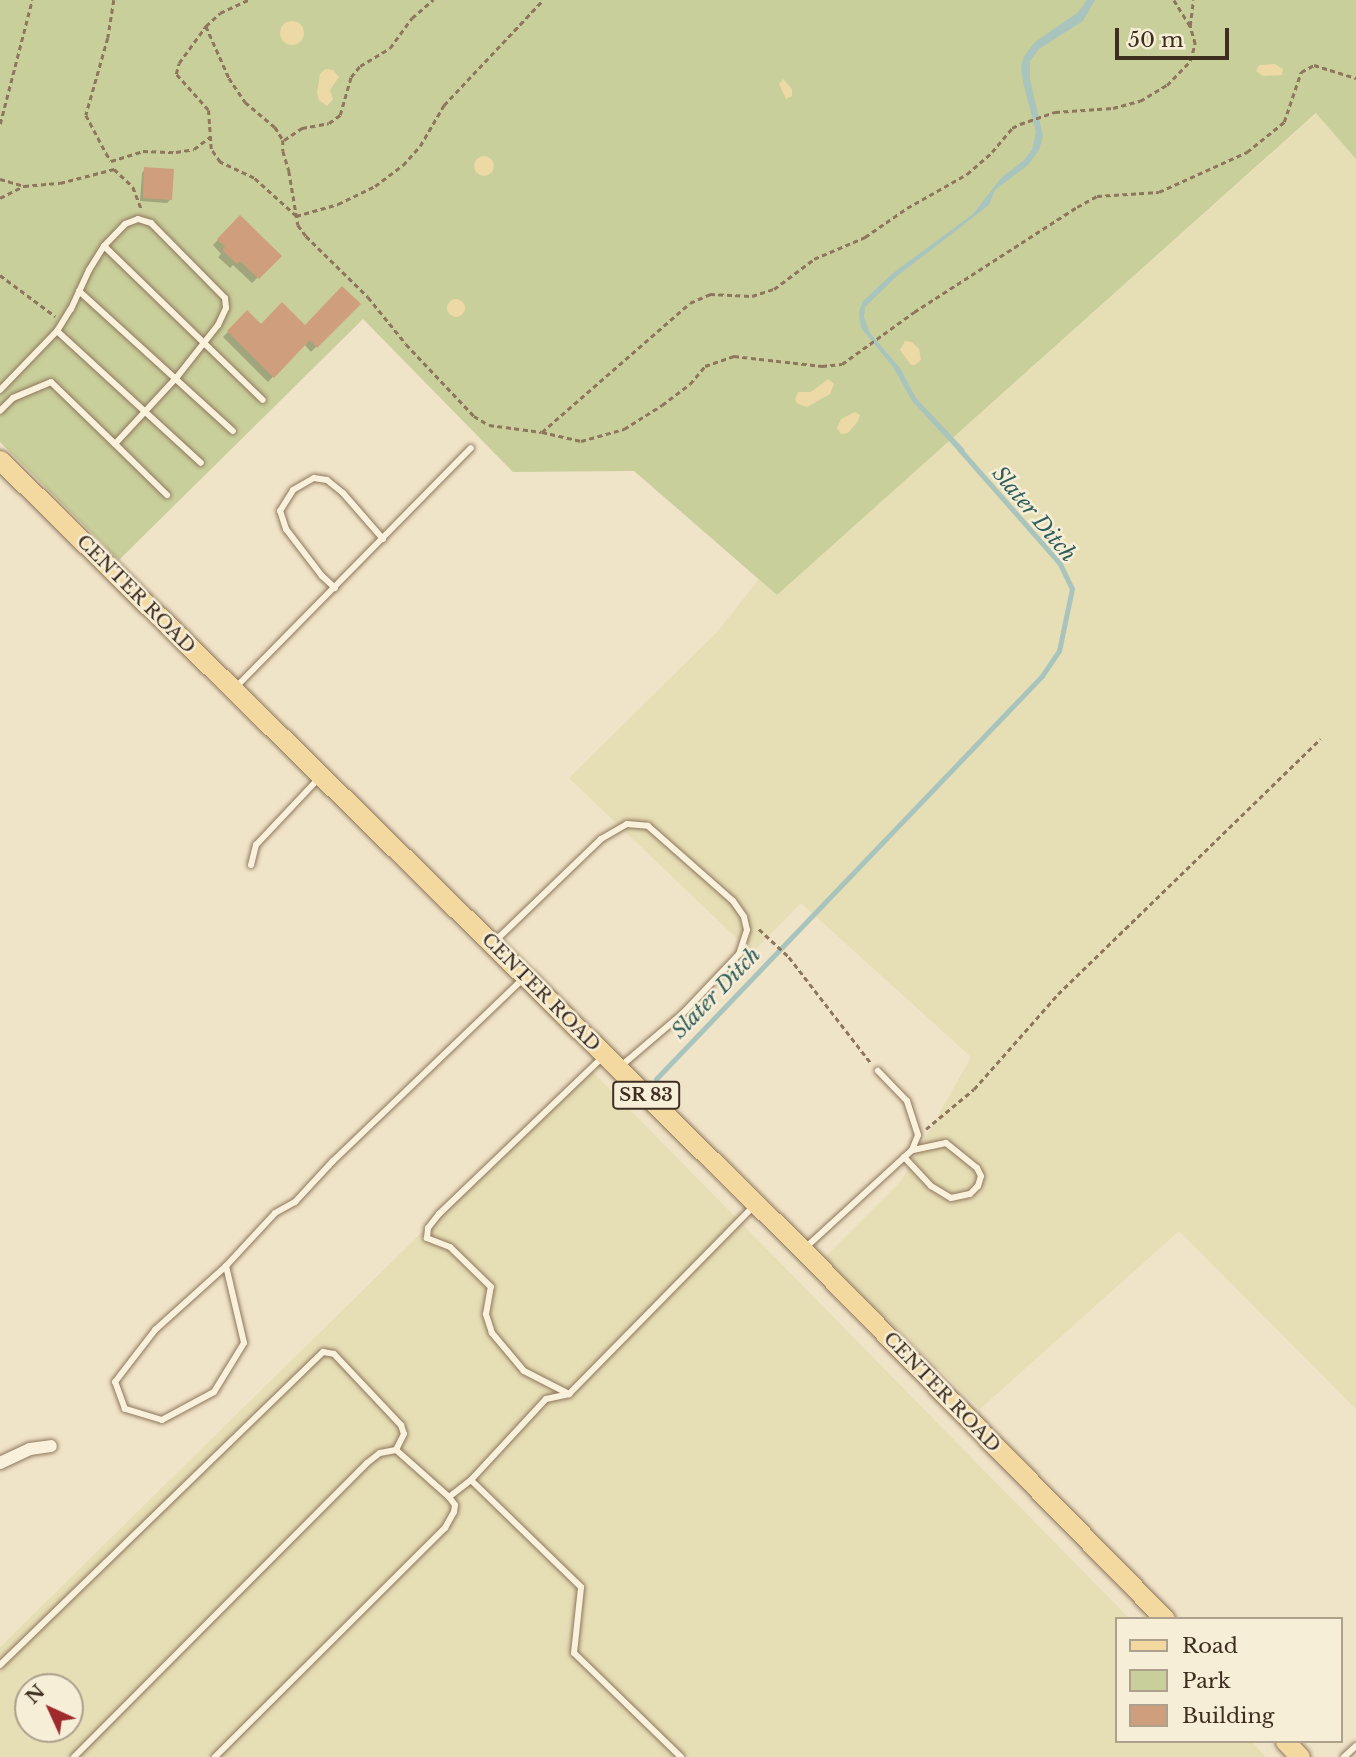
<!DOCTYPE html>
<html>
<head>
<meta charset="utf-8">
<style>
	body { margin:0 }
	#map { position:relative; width:1356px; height:1757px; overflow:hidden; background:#f0e4c8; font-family:"Libre Baskerville",serif }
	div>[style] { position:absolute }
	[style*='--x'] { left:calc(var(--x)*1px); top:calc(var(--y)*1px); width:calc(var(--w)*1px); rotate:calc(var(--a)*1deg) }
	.farmland>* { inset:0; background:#e6deb5 }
	.green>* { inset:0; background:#c9cf9b }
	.sand>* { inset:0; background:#ecd9a5 }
	.round { border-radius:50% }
	.water>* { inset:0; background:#a9c4bc }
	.shadow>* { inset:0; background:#0003 }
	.stream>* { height:4.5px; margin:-2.25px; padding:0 2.25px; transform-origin:2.25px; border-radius:2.25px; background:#a9c4bc }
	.building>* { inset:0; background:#cf9f7d }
	.path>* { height:2.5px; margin-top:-1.25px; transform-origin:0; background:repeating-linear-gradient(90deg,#8d765c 0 5px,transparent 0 8.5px) }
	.roads { filter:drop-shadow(0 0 2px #8d765c) drop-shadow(0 0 2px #8d765c) }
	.service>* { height:6px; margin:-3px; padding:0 3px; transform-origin:3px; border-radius:3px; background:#faf1dc }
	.minor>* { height:12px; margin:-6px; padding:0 6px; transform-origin:6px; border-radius:6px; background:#faf1dc }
	.primary>* { height:19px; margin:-9.5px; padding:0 9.5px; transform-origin:9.5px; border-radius:9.5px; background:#f3d9a0 }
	span { translate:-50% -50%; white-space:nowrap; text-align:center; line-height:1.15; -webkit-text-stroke:5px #f7eed8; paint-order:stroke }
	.shield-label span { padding:2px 5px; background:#f7eed8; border:2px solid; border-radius:5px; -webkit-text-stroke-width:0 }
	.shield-label { font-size:18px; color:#3d2e20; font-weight:700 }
	.street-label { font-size:19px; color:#3d2e20 }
	.water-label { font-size:21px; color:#2f5d5a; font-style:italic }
	.legend { position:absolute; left:1115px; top:1617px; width:228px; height:126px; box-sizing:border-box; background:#f7eed8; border:2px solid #ada18e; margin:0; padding:9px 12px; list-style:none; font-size:21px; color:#3d2e20 }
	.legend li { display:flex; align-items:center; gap:14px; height:35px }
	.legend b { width:35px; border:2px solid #ada18e }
	.north { position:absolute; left:14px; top:1673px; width:70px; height:70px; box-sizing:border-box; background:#f7eed8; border:2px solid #ada18e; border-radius:50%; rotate:315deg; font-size:19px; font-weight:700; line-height:28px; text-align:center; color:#3d2e20 }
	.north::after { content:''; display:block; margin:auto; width:24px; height:32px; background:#9e2a2b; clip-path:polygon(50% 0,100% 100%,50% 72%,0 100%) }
	.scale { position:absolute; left:1115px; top:28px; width:114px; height:32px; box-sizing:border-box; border:4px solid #3d2e20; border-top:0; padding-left:9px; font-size:21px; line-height:24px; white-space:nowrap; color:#3d2e20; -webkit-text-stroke:5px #f7eed8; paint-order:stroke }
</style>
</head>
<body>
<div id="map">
	<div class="farmland">
		<i style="clip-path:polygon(1317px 113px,1356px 159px,1356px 1409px,1179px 1231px,980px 1409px,824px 1258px,901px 1181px,971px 1057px,801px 903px,752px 953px,569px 778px,717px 632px,759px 579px,777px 595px)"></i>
		<i style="clip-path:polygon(evenodd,589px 1068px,1130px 1619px,1116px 1619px,1116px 1741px,1251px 1741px,1266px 1757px,0 1757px,0 1647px,589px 1068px,28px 1687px,70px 1687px,70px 1729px,28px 1729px,28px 1687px)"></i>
	</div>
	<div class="green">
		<i style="clip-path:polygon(0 0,1356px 0,1356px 159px,1316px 113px,777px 595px,634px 471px,513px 472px,363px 319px,119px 560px,0 442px)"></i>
	</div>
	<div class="sand">
		<i class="round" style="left:280px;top:21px;width:24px;height:24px"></i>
		<i style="clip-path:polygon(1275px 64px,1283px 69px,1282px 75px,1263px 76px,1256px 71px,1259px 65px)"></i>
		<i style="clip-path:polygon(325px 69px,333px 70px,339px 77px,330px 90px,333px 99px,327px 106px,319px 100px,317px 93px,320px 74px)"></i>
		<i style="clip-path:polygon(783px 79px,792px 89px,792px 96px,786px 99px,779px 84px)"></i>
		<i class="round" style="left:474px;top:156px;width:20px;height:20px"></i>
		<i class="round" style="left:447px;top:299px;width:18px;height:18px"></i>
		<i style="clip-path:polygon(905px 341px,912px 342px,919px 349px,921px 360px,915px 365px,911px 365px,900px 350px)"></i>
		<i style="clip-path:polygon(828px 379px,834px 384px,830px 394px,807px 407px,798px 404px,795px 400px,798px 392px,811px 392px)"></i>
		<i style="clip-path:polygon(855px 412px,860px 415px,858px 421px,848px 433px,841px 434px,837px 428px,841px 419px)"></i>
	</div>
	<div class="water">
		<i style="clip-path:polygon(1087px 0,1095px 0,1083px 21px,1039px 49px,1030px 61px,1030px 79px,1043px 136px,1039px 150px,1028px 165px,995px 190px,989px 205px,980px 212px,896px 277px,865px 307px,864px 317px,870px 333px,900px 368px,916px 398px,965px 450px,960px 453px,912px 401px,893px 367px,861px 328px,859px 312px,863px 301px,893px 273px,973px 214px,1001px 178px,1023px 161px,1032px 150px,1036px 132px,1023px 82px,1021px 66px,1024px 56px,1035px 42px,1077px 13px)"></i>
	</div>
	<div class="shadow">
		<i style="clip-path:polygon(145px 169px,171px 199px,167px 203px,140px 201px,142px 173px)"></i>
		<i style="clip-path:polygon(240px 217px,280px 256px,252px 283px,233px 265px,230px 268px,218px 257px,221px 254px,213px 245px)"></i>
		<i style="clip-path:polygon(358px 304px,311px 352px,304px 344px,268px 382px,223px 337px,247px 313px,261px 327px,305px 327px)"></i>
	</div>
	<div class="stream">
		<i style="--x:656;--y:1079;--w:558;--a:-46.23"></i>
		<i style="--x:1042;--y:676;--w:30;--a:-56"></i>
		<i style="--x:1059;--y:651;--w:63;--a:-78.2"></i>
		<i style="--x:1072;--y:589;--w:28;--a:-116"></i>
		<i style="--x:1060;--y:564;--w:152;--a:-131.3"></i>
	</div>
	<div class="building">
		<i style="clip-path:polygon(144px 167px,174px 169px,172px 200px,143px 198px)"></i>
		<i style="clip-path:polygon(240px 215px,282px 256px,259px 279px,240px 261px,237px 264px,222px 250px,225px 247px,217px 239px)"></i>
		<i style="clip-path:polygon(342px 286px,361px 304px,317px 348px,310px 340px,274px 378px,227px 331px,247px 310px,261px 324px,282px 302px,305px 325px)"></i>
	</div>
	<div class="path">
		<i style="--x:114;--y:0;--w:38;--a:99"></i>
		<i style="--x:108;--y:38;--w:80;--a:105.9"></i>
		<i style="--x:86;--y:115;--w:43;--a:62.2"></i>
		<i style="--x:106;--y:153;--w:9;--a:58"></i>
		<i style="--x:111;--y:161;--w:34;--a:-17"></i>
		<i style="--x:143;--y:151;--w:33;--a:2"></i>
		<i style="--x:176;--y:152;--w:18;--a:-9"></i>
		<i style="--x:194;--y:149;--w:20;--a:-37"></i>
		<i style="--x:1174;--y:0;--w:31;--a:58"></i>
		<i style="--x:206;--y:26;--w:19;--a:-43"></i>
		<i style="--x:220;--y:13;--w:31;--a:-25"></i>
		<i style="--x:0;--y:124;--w:128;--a:-75.5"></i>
		<i style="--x:284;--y:140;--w:22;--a:-34"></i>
		<i style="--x:302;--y:128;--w:27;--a:-10"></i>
		<i style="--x:329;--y:123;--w:14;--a:-36"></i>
		<i style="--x:340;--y:115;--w:40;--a:-74"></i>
		<i style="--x:351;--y:77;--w:14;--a:-51"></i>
		<i style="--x:360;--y:66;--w:35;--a:-31"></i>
		<i style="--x:390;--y:48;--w:37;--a:-54"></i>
		<i style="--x:412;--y:18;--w:28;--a:-41"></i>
		<i style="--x:0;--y:179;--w:25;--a:16"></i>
		<i style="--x:0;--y:198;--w:27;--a:-27"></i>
		<i style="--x:24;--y:186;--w:36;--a:-5"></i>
		<i style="--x:60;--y:183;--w:56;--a:-14.5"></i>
		<i style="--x:114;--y:169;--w:26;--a:43"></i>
		<i style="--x:133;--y:187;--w:25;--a:69"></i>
		<i style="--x:296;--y:216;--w:57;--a:-137.9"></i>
		<i style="--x:254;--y:178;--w:38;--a:-155"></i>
		<i style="--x:220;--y:162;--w:16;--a:-125"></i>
		<i style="--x:211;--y:149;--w:39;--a:-94"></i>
		<i style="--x:208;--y:110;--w:48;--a:-131.6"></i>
		<i style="--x:176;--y:74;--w:11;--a:-75"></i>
		<i style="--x:179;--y:63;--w:46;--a:-53.9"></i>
		<i style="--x:206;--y:26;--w:57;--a:66.1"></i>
		<i style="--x:229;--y:78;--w:29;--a:56"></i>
		<i style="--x:245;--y:102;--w:39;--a:40"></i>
		<i style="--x:275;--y:127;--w:15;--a:58"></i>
		<i style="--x:283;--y:140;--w:11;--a:90"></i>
		<i style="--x:283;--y:151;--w:21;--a:73"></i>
		<i style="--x:289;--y:171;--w:55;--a:80.5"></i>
		<i style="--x:298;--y:225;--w:14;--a:54"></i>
		<i style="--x:306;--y:236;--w:87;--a:44.5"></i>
		<i style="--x:368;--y:297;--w:60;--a:51"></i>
		<i style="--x:406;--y:344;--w:99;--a:46.6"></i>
		<i style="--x:474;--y:416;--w:17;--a:31"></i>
		<i style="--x:489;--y:425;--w:53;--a:7.5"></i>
		<i style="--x:542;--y:432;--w:196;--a:-41.1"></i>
		<i style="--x:690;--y:303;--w:22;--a:-24"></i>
		<i style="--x:710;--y:294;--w:42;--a:2.7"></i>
		<i style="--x:752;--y:296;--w:23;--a:-18"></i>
		<i style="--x:774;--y:289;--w:50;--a:-36.9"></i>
		<i style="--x:814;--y:259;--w:56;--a:-23.3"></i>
		<i style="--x:865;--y:237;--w:51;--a:-34.6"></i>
		<i style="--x:907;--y:208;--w:69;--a:-29.5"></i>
		<i style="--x:967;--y:174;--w:33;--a:-41"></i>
		<i style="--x:992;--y:152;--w:31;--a:-50"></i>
		<i style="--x:1012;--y:128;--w:9;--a:-27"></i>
		<i style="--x:1020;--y:124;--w:37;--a:-19"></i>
		<i style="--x:1055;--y:112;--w:58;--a:-3.9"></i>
		<i style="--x:1113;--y:108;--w:28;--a:-15"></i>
		<i style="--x:1140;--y:101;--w:31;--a:-31"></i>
		<i style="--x:1167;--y:85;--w:33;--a:-46"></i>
		<i style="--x:1190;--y:61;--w:18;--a:-74"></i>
		<i style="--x:1195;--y:44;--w:19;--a:-106"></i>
		<i style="--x:1190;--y:26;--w:26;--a:-83"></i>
		<i style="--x:296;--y:216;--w:44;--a:-15.9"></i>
		<i style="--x:338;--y:204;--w:41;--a:-25.9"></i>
		<i style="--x:375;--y:186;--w:35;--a:-37"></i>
		<i style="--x:403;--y:165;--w:25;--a:-48"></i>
		<i style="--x:420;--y:146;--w:48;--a:-59.7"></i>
		<i style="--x:444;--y:105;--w:144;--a:-46.7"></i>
		<i style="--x:0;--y:275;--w:69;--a:36.7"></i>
		<i style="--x:542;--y:432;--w:40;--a:13"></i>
		<i style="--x:581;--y:441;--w:45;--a:-15.6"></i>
		<i style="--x:624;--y:429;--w:45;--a:-32.3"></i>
		<i style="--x:662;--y:405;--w:35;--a:-37"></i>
		<i style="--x:690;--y:384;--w:23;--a:-50"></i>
		<i style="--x:705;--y:366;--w:31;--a:-19"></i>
		<i style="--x:734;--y:356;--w:89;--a:6.5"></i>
		<i style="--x:822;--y:366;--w:20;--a:-6"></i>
		<i style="--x:842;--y:364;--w:89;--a:-35.8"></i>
		<i style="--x:914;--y:312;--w:194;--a:-32.8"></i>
		<i style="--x:1077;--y:207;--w:23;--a:-29"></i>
		<i style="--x:1097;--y:196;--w:62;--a:-3.7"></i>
		<i style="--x:1159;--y:192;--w:97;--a:-24.4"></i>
		<i style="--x:1247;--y:152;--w:48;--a:-39"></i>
		<i style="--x:1284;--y:122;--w:53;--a:-71.2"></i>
		<i style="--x:1301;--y:72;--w:15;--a:-28"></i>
		<i style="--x:1314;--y:65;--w:44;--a:17.2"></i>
		<i style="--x:759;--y:929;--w:41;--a:43"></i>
		<i style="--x:789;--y:957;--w:134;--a:52.3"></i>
		<i style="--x:926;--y:1129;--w:62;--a:-39.8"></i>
		<i style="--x:974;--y:1089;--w:127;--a:-48.5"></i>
		<i style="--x:1058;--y:994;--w:366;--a:-44.2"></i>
	</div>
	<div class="roads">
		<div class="service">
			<i style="--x:104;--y:246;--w:221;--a:44.1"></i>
			<i style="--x:79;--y:291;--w:208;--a:42.3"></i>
			<i style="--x:57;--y:331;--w:195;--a:42.5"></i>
			<i style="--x:0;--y:390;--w:82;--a:-46"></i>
			<i style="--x:57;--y:331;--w:26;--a:-58"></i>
			<i style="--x:71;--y:309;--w:43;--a:-65.2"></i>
			<i style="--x:89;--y:270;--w:28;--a:-58"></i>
			<i style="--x:104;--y:246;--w:30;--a:-46"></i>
			<i style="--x:125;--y:224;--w:14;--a:-21"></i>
			<i style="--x:138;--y:219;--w:14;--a:17"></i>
			<i style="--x:151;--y:223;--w:105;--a:45.4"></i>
			<i style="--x:225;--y:298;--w:10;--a:84"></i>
			<i style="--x:226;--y:308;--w:19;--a:115"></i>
			<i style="--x:218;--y:325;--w:66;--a:128.3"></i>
			<i style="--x:177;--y:377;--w:91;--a:132.8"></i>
			<i style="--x:115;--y:444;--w:89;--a:-135.9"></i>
			<i style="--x:51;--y:382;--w:41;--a:157.2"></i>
			<i style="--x:13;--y:398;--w:18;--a:135"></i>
			<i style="--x:115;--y:444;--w:73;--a:44.4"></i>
			<i style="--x:335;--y:588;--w:18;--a:-137"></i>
			<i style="--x:322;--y:576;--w:59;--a:-127.5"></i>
			<i style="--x:286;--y:529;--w:19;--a:-108"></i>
			<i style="--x:280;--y:511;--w:25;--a:-58"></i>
			<i style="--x:293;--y:490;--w:24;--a:-30"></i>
			<i style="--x:314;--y:478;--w:13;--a:9"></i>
			<i style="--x:327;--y:480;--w:21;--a:39"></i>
			<i style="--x:343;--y:493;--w:61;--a:49"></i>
			<i style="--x:236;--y:687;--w:335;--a:-45.5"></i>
			<i style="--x:251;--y:865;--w:21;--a:-76"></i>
			<i style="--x:256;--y:845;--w:93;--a:-46.7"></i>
			<i style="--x:493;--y:943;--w:150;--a:-43.9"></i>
			<i style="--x:601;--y:839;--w:30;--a:-30"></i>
			<i style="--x:627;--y:824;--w:21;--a:5"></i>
			<i style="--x:648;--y:826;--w:113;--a:41.4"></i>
			<i style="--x:733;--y:901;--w:19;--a:55"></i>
			<i style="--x:744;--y:917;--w:13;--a:77"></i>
			<i style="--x:747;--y:930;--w:25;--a:108"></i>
			<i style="--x:739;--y:954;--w:83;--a:133.5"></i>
			<i style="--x:682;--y:1014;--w:80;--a:139.6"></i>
			<i style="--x:904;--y:1157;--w:40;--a:47"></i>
			<i style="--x:931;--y:1186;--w:23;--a:31"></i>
			<i style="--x:951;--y:1198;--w:19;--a:-12"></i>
			<i style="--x:970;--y:1194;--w:11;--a:-45"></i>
			<i style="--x:978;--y:1186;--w:10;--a:-73"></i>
			<i style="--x:981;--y:1176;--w:9;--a:-117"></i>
			<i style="--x:977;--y:1168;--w:40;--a:-141"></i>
			<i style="--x:946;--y:1143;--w:35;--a:168"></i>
			<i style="--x:804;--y:1249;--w:147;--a:-42.5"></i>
			<i style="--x:912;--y:1150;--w:16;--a:-68"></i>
			<i style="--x:918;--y:1135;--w:36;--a:-108"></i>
			<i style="--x:907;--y:1101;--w:42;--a:-134"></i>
			<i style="--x:226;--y:1266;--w:79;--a:76.8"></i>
			<i style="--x:244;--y:1343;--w:57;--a:121.5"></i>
			<i style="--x:214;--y:1392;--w:59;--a:151.7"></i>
			<i style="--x:162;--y:1420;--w:39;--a:-163"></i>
			<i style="--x:125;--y:1409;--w:29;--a:-110"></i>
			<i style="--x:115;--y:1382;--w:66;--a:-52.4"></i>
			<i style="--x:155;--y:1330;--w:96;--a:-42"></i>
			<i style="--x:226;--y:1266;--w:72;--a:-47.2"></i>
			<i style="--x:275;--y:1213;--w:23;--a:-29"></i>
			<i style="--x:295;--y:1202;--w:56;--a:-47.2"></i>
			<i style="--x:333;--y:1161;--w:265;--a:-43.8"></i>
			<i style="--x:569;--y:1394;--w:51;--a:-152.9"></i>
			<i style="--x:524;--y:1371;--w:50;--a:-130.1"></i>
			<i style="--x:492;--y:1333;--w:20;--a:-108"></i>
			<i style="--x:486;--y:1314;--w:27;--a:-80"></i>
			<i style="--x:491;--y:1287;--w:57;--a:-135.7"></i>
			<i style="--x:450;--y:1247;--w:25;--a:-159"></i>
			<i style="--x:427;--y:1238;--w:10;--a:-84"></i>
			<i style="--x:428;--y:1228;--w:18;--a:-52"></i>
			<i style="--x:439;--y:1214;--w:227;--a:-43.8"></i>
			<i style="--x:449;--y:1497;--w:28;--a:-38"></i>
			<i style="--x:0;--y:1665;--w:450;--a:-44.1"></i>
			<i style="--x:323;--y:1352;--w:11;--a:10"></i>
			<i style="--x:334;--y:1354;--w:98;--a:46.7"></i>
			<i style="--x:401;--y:1425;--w:9;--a:72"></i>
			<i style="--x:404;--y:1434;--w:18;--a:117"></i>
			<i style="--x:74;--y:1757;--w:415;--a:-45.1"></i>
			<i style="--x:367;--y:1463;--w:16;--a:-38"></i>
			<i style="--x:380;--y:1453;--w:16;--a:-11"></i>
			<i style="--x:215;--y:1757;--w:325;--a:-44.9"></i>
			<i style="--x:445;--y:1528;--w:18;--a:-61"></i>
			<i style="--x:454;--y:1512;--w:7;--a:-82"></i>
			<i style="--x:455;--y:1505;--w:10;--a:-127"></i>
			<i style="--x:449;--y:1497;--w:71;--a:-138.4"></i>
			<i style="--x:681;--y:1757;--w:149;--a:-135.8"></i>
			<i style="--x:574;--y:1653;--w:66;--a:-83.9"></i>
			<i style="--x:581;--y:1587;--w:153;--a:-135.8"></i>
			<i style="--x:471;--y:1480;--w:110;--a:-47.2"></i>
			<i style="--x:546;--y:1399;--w:24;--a:-12"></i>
			<i style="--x:569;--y:1394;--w:264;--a:-45.5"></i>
			<i style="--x:1344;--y:1757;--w:16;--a:-43"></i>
		</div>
		<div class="minor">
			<i style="--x:0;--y:1463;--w:33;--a:-25"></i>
			<i style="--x:30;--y:1449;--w:21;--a:-8"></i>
		</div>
		<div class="primary">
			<i style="--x:0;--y:460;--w:1126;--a:44.53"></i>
			<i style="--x:803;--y:1250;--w:517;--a:45.55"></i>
			<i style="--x:1285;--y:1741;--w:22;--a:47"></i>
		</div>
	</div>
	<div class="shield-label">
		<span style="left:646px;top:1095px">SR 83</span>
	</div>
	<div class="street-label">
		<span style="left:136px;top:594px;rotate:45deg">CENTER ROAD</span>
		<span style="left:541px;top:992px;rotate:45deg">CENTER ROAD</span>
		<span style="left:942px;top:1392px;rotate:46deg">CENTER ROAD</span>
	</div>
	<div class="water-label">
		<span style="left:1034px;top:514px;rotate:50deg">Slater Ditch</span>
		<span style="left:716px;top:993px;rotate:-46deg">Slater Ditch</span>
	</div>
	<ul class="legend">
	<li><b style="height:9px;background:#f3d9a0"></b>Road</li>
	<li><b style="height:19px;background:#c9cf9b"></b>Park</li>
	<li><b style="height:19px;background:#cf9f7d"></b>Building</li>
	</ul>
	<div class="north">N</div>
	<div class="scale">50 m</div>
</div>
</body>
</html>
